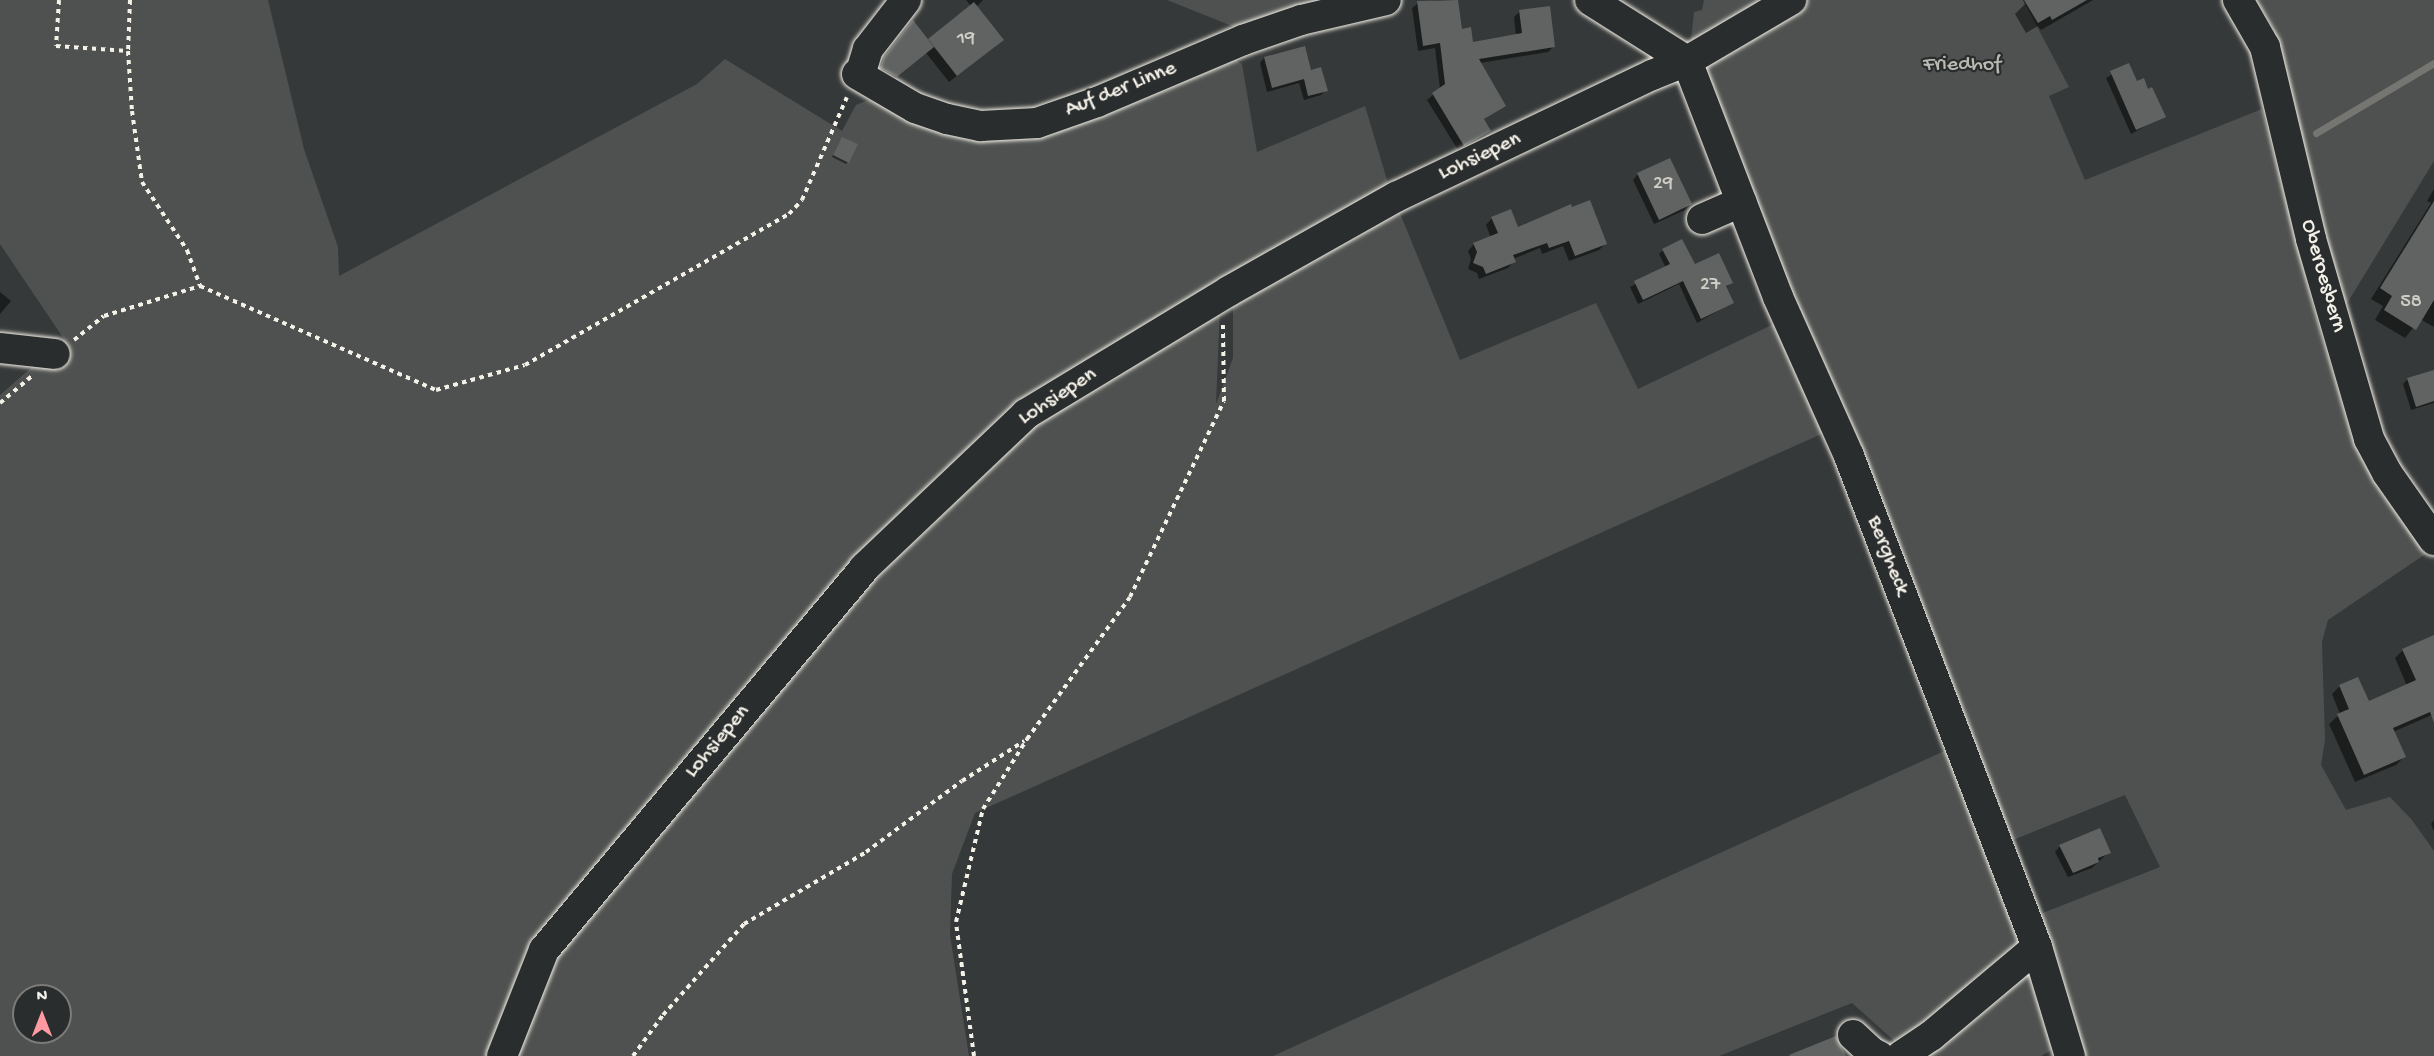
<!DOCTYPE html>
<html>
<head>
<meta charset="utf-8">
<style>
	body { margin:0 }
	#map { position:relative; width:2434px; height:1056px; overflow:hidden; background:#363939; font-family:"Gochi Hand",sans-serif }
	div>[style] { position:absolute }
	[style*='--x'] { left:calc(var(--x)*1px); top:calc(var(--y)*1px); width:calc(var(--w)*1px); rotate:calc(var(--a)*1deg) }
	.green>* { inset:0; background:#4e514f }
	.shadow>* { inset:0; background:#0007 }
	.stream>* { height:7px; margin:-3.5px; padding:0 3.5px; transform-origin:3.5px; border-radius:3.5px; background:#757572 }
	.building>* { inset:0; background:#616362 }
	.path>* { height:4px; margin-top:-2px; transform-origin:0; background:repeating-linear-gradient(90deg,#f4f1e8 0 4.5px,transparent 0 9px) }
	.roads { filter:drop-shadow(0 0 2px #f4f1e8) drop-shadow(0 0 2px #f4f1e8) }
	.minor>* { height:30px; margin:-15px; padding:0 15px; transform-origin:15px; border-radius:15px; background:#2a2d2e }
	span { translate:-50% -50%; white-space:nowrap; text-align:center; line-height:1.15; -webkit-text-stroke:4.5px #2a2d2e; paint-order:stroke }
	.number-label { font-size:20px; color:#cfcec6 }
	.number-label span { -webkit-text-stroke-width:0 }
	.park-label { font-size:22px; color:#bab9b2 }
	.street-label { font-size:22px; color:#f4f1e8 }
	.north { position:absolute; left:12px; top:984px; width:60px; height:60px; box-sizing:border-box; background:#2a2d2e; border:2px solid #7b7b78; border-radius:50%; rotate:0deg; font-size:16px; font-weight:700; line-height:24px; text-align:center; color:#f4f1e8 }
	.north::after { content:''; display:block; margin:auto; width:21px; height:27px; background:#ff9aa2; clip-path:polygon(50% 0,100% 100%,50% 72%,0 100%) }
</style>
</head>
<body>
<div id="map">
	<div class="green">
		<i style="clip-path:polygon(evenodd,0 0,268px 0,304px 149px,338px 247px,339px 276px,697px 84px,725px 59px,842px 131px,856px 105px,868px 100px,968px 132px,1226px 54px,1242px 64px,1257px 152px,1365px 106px,1390px 190px,1220px 306px,1216px 404px,1233px 358px,1233px 305px,1397px 206px,1460px 360px,1596px 303px,1638px 389px,1780px 321px,1826px 432px,975px 813px,952px 874px,950px 935px,969px 1056px,0 1056px,0 395px,64px 339px,0 244px,0 0,24px 996px,60px 996px,60px 1032px,24px 1032px,24px 996px)"></i>
		<i style="clip-path:polygon(1167px 0,1341px 0,1241px 32px,1232px 26px)"></i>
		<i style="clip-path:polygon(1704px 0,1772px 0,1690px 49px,1694px 12px,1702px 10px)"></i>
		<i style="clip-path:polygon(1802px 0,2023px 0,2069px 87px,2049px 96px,2085px 180px,2262px 109px,2314px 310px,2353px 440px,2386px 499px,2427px 553px,2328px 620px,2322px 642px,2325px 740px,2321px 765px,2346px 810px,2390px 797px,2412px 820px,2434px 851px,2434px 1056px,2079px 1056px,2035px 916px,2160px 867px,2125px 795px,2008px 842px,1702px 79px,1709px 59px)"></i>
		<i style="clip-path:polygon(2256px 0,2434px 0,2434px 161px,2343px 310px,2273px 27px)"></i>
		<i style="clip-path:polygon(1951px 748px,2057px 1047px,2041px 1056px,1904px 1056px,1900px 1046px,1852px 1003px,1719px 1056px,1273px 1056px)"></i>
	</div>
	<div class="shadow">
		<i style="clip-path:polygon(966px 0,983px 0,976px 7px,995px 47px,949px 82px,926px 53px,889px 84px,874px 75px,877px 66px,913px 22px,928px 41px,971px 6px)"></i>
		<i style="clip-path:polygon(1438px 0,1457px 0,1461px 30px,1472px 43px,1516px 36px,1514px 17px,1520px 11px,1554px 46px,1548px 52px,1480px 63px,1504px 105px,1483px 120px,1490px 131px,1484px 137px,1458px 150px,1427px 100px,1440px 89px,1435px 48px,1418px 51px,1412px 8px,1418px 3px)"></i>
		<i style="clip-path:polygon(2023px 0,2093px 0,2041px 30px,2038px 26px,2026px 33px,2015px 14px,2025px 4px)"></i>
		<i style="clip-path:polygon(1264px 58px,1310px 71px,1326px 90px,1321px 95px,1304px 100px,1299px 83px,1267px 92px,1260px 63px)"></i>
		<i style="clip-path:polygon(2128px 65px,2136px 83px,2148px 90px,2164px 116px,2131px 134px,2106px 78px)"></i>
		<i style="clip-path:polygon(842px 138px,848px 162px,846px 164px,832px 157px)"></i>
		<i style="clip-path:polygon(1638px 174px,1691px 204px,1685px 210px,1654px 224px,1633px 180px)"></i>
		<i style="clip-path:polygon(2434px 189px,2434px 327px,2420px 319px,2405px 338px,2375px 320px,2383px 306px,2371px 299px,2431px 203px,2427px 201px)"></i>
		<i style="clip-path:polygon(1492px 218px,1518px 229px,1605px 244px,1599px 250px,1569px 261px,1563px 246px,1542px 254px,1540px 248px,1513px 259px,1514px 261px,1508px 268px,1479px 279px,1477px 273px,1468px 269px,1471px 259px,1468px 251px,1474px 244px,1491px 238px,1486px 225px)"></i>
		<i style="clip-path:polygon(1663px 250px,1731px 283px,1725px 288px,1732px 303px,1697px 323px,1679px 284px,1638px 304px,1630px 287px,1666px 268px,1659px 254px)"></i>
		<i style="clip-path:polygon(0 292px,11px 301px,0 314px)"></i>
		<i style="clip-path:polygon(2434px 373px,2434px 403px,2411px 410px,2403px 384px,2408px 379px)"></i>
		<i style="clip-path:polygon(2434px 637px,2434px 714px,2393px 732px,2404px 757px,2396px 765px,2355px 782px,2329px 724px,2340px 714px,2332px 694px,2340px 686px,2368px 703px,2407px 686px,2395px 658px,2403px 650px)"></i>
		<i style="clip-path:polygon(2434px 820px,2434px 831px,2431px 824px)"></i>
		<i style="clip-path:polygon(2060px 846px,2109px 852px,2092px 868px,2068px 877px,2055px 852px)"></i>
	</div>
	<div class="stream">
		<i style="--x:2316;--y:133;--w:137;--a:-30.7"></i>
	</div>
	<div class="building">
		<i style="clip-path:polygon(1458px 0,1462px 29px,1471px 27px,1473px 42px,1522px 33px,1519px 10px,1550px 6px,1555px 47px,1479px 59px,1506px 106px,1484px 119px,1491px 131px,1464px 146px,1432px 93px,1445px 84px,1440px 43px,1423px 46px,1417px 1px)"></i>
		<i style="clip-path:polygon(2024px 0,2087px 0,2052px 20px,2050px 16px,2038px 23px)"></i>
		<i style="clip-path:polygon(974px 2px,1004px 40px,957px 76px,928px 39px)"></i>
		<i style="clip-path:polygon(913px 20px,934px 47px,897px 77px,880px 68px,884px 57px)"></i>
		<i style="clip-path:polygon(1305px 46px,1311px 70px,1321px 67px,1328px 91px,1308px 96px,1304px 79px,1272px 88px,1264px 57px)"></i>
		<i style="clip-path:polygon(2129px 63px,2137px 81px,2144px 78px,2148px 89px,2152px 87px,2166px 117px,2136px 130px,2110px 71px)"></i>
		<i style="clip-path:polygon(842px 137px,858px 144px,849px 163px,833px 155px)"></i>
		<i style="clip-path:polygon(1670px 158px,1692px 204px,1659px 220px,1637px 173px)"></i>
		<i style="clip-path:polygon(1590px 200px,1607px 244px,1575px 256px,1569px 241px,1549px 248px,1547px 243px,1513px 255px,1516px 262px,1486px 274px,1483px 267px,1473px 263px,1477px 252px,1473px 243px,1498px 233px,1491px 217px,1511px 209px,1518px 227px,1571px 204px,1572px 207px)"></i>
		<i style="clip-path:polygon(2434px 201px,2434px 300px,2416px 330px,2384px 310px,2392px 296px,2380px 288px)"></i>
		<i style="clip-path:polygon(1682px 239px,1695px 264px,1719px 253px,1733px 283px,1726px 286px,1734px 303px,1701px 319px,1683px 281px,1643px 300px,1634px 281px,1670px 264px,1662px 249px)"></i>
		<i style="clip-path:polygon(2434px 370px,2434px 401px,2416px 407px,2407px 378px)"></i>
		<i style="clip-path:polygon(2434px 635px,2434px 723px,2430px 712px,2393px 728px,2406px 757px,2364px 775px,2337px 714px,2349px 709px,2339px 685px,2358px 677px,2369px 701px,2416px 680px,2402px 649px)"></i>
		<i style="clip-path:polygon(2100px 828px,2111px 853px,2098px 858px,2099px 862px,2073px 873px,2059px 845px)"></i>
		<i style="clip-path:polygon(1836px 1036px,1846px 1056px,1790px 1056px,1789px 1055px)"></i>
	</div>
	<div class="path">
		<i style="--x:59;--y:0;--w:46;--a:93.7"></i>
		<i style="--x:56;--y:46;--w:72;--a:4"></i>
		<i style="--x:130;--y:0;--w:51;--a:92.2"></i>
		<i style="--x:128;--y:51;--w:60;--a:86.2"></i>
		<i style="--x:132;--y:111;--w:72;--a:82"></i>
		<i style="--x:142;--y:182;--w:82;--a:56.5"></i>
		<i style="--x:187;--y:250;--w:38;--a:70"></i>
		<i style="--x:74;--y:340;--w:38;--a:-39"></i>
		<i style="--x:104;--y:316;--w:101;--a:-17.4"></i>
		<i style="--x:200;--y:286;--w:258;--a:23.8"></i>
		<i style="--x:436;--y:390;--w:92;--a:-15.7"></i>
		<i style="--x:525;--y:365;--w:304;--a:-29.8"></i>
		<i style="--x:789;--y:214;--w:19;--a:-47"></i>
		<i style="--x:802;--y:200;--w:112;--a:-66.4"></i>
		<i style="--x:0;--y:403;--w:42;--a:-40.2"></i>
		<i style="--x:633;--y:1056;--w:51;--a:-53.8"></i>
		<i style="--x:663;--y:1015;--w:122;--a:-48.3"></i>
		<i style="--x:744;--y:924;--w:142;--a:-30.5"></i>
		<i style="--x:866;--y:852;--w:119;--a:-36.5"></i>
		<i style="--x:962;--y:781;--w:74;--a:-32.8"></i>
		<i style="--x:974;--y:1056;--w:135;--a:-97.7"></i>
		<i style="--x:956;--y:922;--w:116;--a:-76.6"></i>
		<i style="--x:983;--y:809;--w:83;--a:-57.8"></i>
		<i style="--x:1027;--y:739;--w:175;--a:-54"></i>
		<i style="--x:1130;--y:597;--w:217;--a:-64.4"></i>
		<i style="--x:1224;--y:401;--w:76;--a:-90.8"></i>
	</div>
	<div class="roads">
		<div class="minor">
			<i style="--x:1590;--y:0;--w:115;--a:32.2"></i>
			<i style="--x:2238;--y:0;--w:54;--a:60.1"></i>
			<i style="--x:2265;--y:47;--w:197;--a:76.5"></i>
			<i style="--x:2311;--y:239;--w:208;--a:73.8"></i>
			<i style="--x:2369;--y:439;--w:38;--a:62"></i>
			<i style="--x:2387;--y:473;--w:82;--a:55"></i>
			<i style="--x:1687;--y:61;--w:253;--a:68.9"></i>
			<i style="--x:1778;--y:297;--w:174;--a:65.9"></i>
			<i style="--x:1849;--y:456;--w:526;--a:69.05"></i>
			<i style="--x:2037;--y:947;--w:114;--a:73.2"></i>
			<i style="--x:857;--y:74;--w:67;--a:30.4"></i>
			<i style="--x:915;--y:108;--w:34;--a:19"></i>
			<i style="--x:947;--y:119;--w:35;--a:12"></i>
			<i style="--x:981;--y:126;--w:56;--a:-3.1"></i>
			<i style="--x:1037;--y:123;--w:64;--a:-19.3"></i>
			<i style="--x:1097;--y:102;--w:159;--a:-23"></i>
			<i style="--x:1243;--y:40;--w:61;--a:-19"></i>
			<i style="--x:1301;--y:20;--w:87;--a:-13.2"></i>
			<i style="--x:860;--y:75;--w:27;--a:-73"></i>
			<i style="--x:868;--y:49;--w:62;--a:-52.2"></i>
			<i style="--x:1702;--y:219;--w:43;--a:-23.6"></i>
			<i style="--x:0;--y:348;--w:55;--a:6.2"></i>
			<i style="--x:1853;--y:1035;--w:25;--a:43"></i>
			<i style="--x:1871;--y:1052;--w:9;--a:27"></i>
			<i style="--x:502;--y:1056;--w:114;--a:-68.4"></i>
			<i style="--x:544;--y:950;--w:498;--a:-50"></i>
			<i style="--x:864;--y:568;--w:224;--a:-43.5"></i>
			<i style="--x:1026;--y:414;--w:237;--a:-31.2"></i>
			<i style="--x:1229;--y:291;--w:192;--a:-29.4"></i>
			<i style="--x:1396;--y:197;--w:284;--a:-25.5"></i>
			<i style="--x:1652;--y:75;--w:38;--a:-22"></i>
			<i style="--x:1687;--y:61;--w:121;--a:-30.4"></i>
			<i style="--x:1901;--y:1056;--w:36;--a:-34"></i>
			<i style="--x:1931;--y:1036;--w:138;--a:-40"></i>
		</div>
	</div>
	<div class="number-label">
		<span style="left:966px;top:39px">19</span>
		<span style="left:1663px;top:184px">29</span>
		<span style="left:1710px;top:285px">27</span>
		<span style="left:2411px;top:302px">58</span>
	</div>
	<div class="park-label">
		<span style="left:1962px;top:66px">Friedhof</span>
	</div>
	<div class="street-label">
		<span style="left:1121px;top:90px;rotate:-22deg">Auf der Linne</span>
		<span style="left:1480px;top:157px;rotate:-25deg">Lohsiepen</span>
		<span style="left:2322px;top:276px;rotate:74deg">Oberoesbern</span>
		<span style="left:1058px;top:397px;rotate:-33deg">Lohsiepen</span>
		<span style="left:1887px;top:556px;rotate:69deg">Bergheck</span>
		<span style="left:718px;top:742px;rotate:-50deg">Lohsiepen</span>
	</div>
	<div class="north">N</div>
</div>
</body>
</html>
